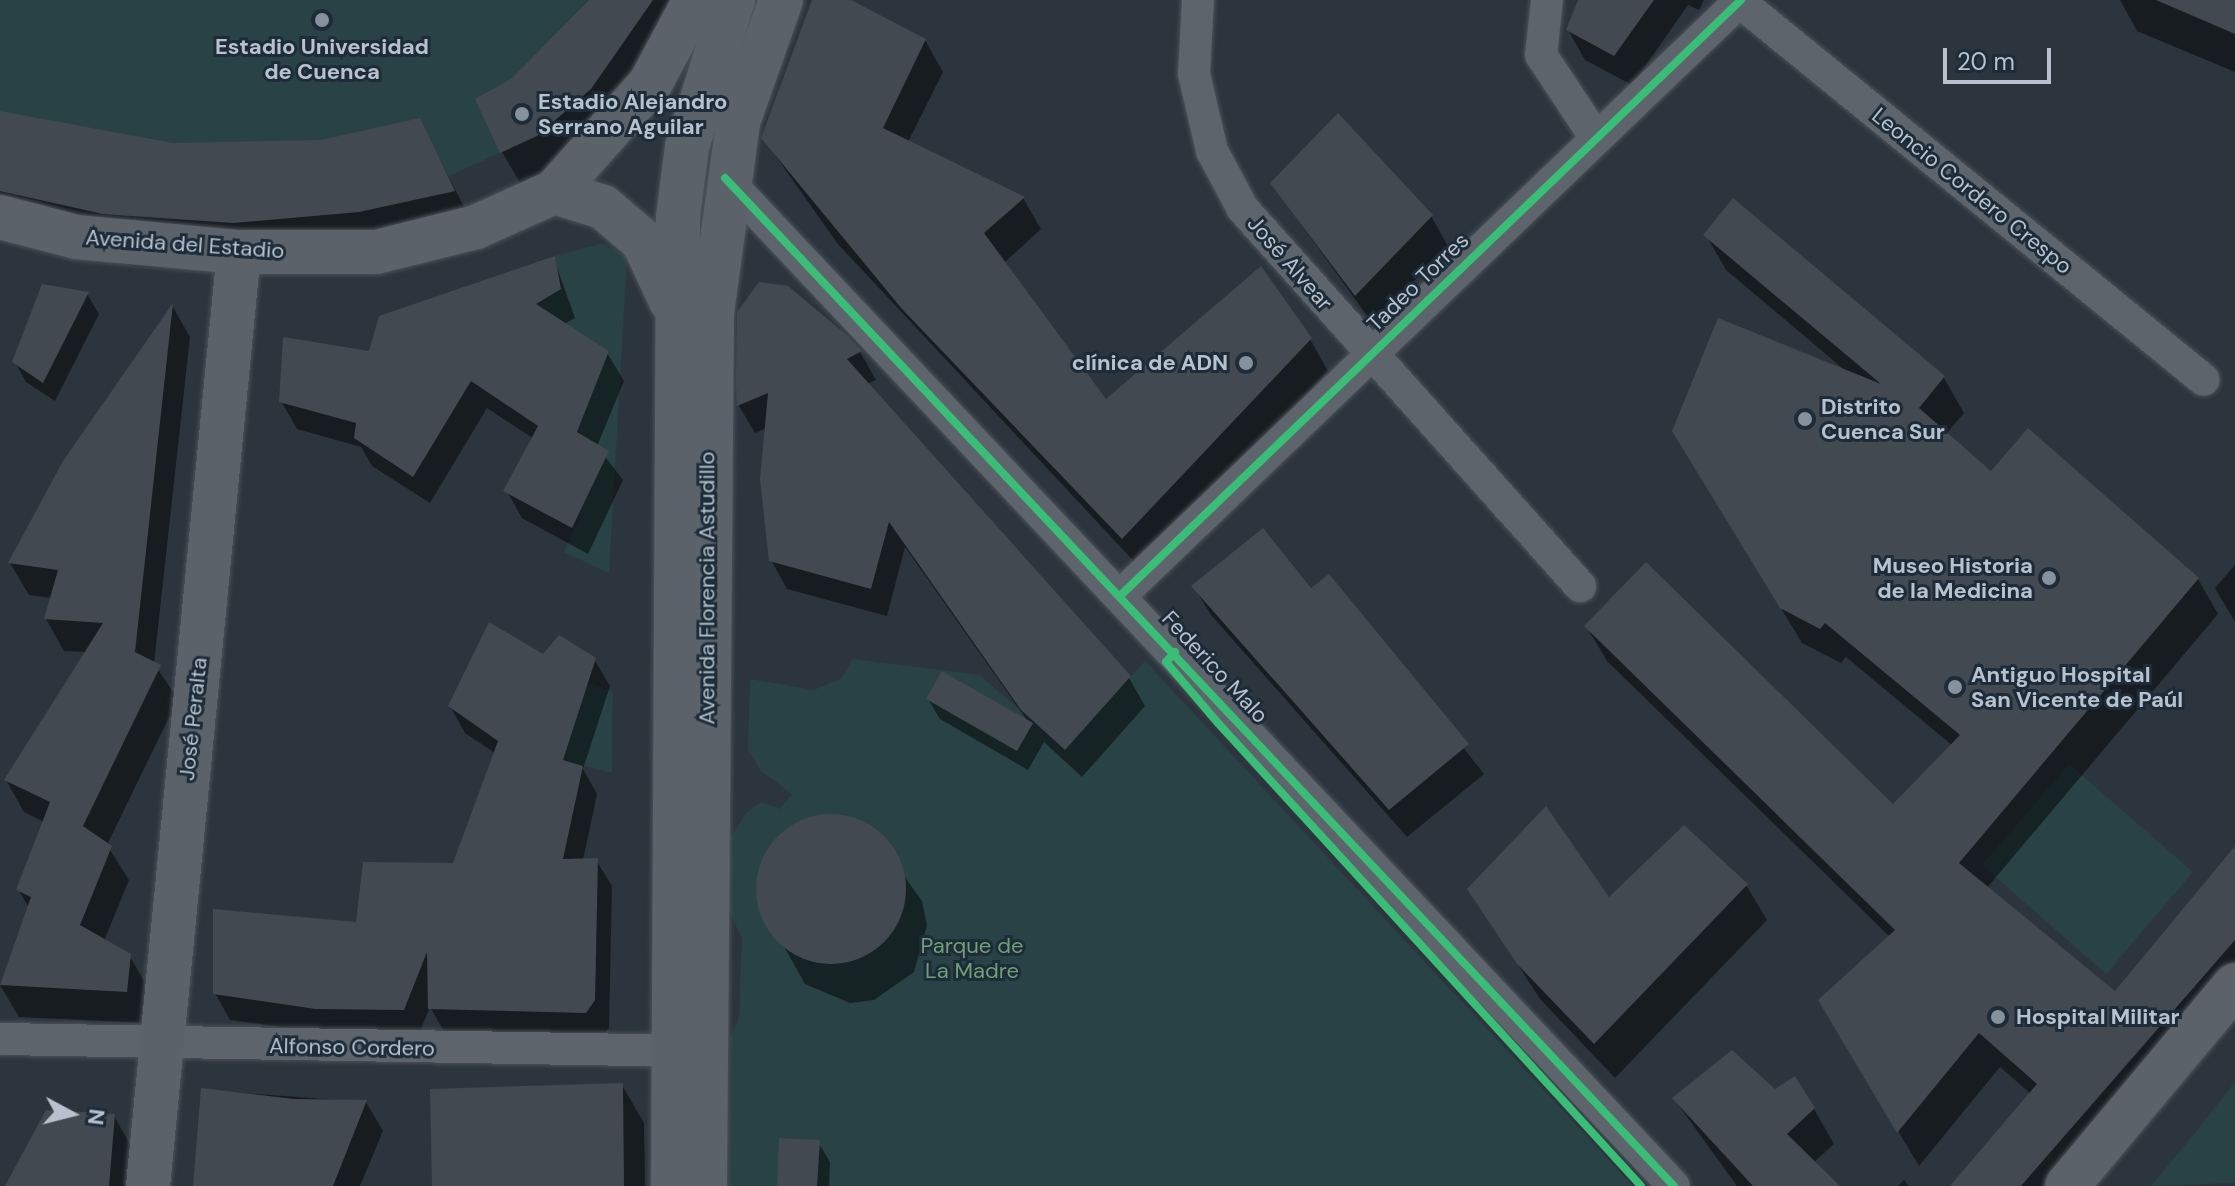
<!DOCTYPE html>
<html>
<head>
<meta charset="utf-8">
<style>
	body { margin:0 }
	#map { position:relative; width:2235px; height:1186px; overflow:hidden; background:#2c353e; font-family:"DM Sans",sans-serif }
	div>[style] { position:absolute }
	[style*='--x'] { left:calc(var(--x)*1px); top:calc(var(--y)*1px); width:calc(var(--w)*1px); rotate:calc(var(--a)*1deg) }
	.green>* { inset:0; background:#284245 }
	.shadow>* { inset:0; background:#0007 }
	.building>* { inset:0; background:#424951 }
	.round { border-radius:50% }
	.roads { filter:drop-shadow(0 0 2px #4b5158) drop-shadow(0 0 2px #4b5158) }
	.street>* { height:32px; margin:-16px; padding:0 16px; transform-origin:16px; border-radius:16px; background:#5d646b }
	.secondary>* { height:44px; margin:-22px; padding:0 22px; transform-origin:22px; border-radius:22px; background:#5c6269 }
	.cycleway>* { height:8px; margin:-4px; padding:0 4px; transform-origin:4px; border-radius:4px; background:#3abd76 }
	.dots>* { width:22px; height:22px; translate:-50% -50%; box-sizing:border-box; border:4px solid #1e2c3a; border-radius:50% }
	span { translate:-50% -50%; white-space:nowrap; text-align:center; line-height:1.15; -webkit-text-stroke:6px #1e2c3a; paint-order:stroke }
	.poi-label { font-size:22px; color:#b7c2ce; font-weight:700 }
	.left { translate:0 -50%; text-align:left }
	.right { translate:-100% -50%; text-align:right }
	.street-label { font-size:22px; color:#b7c2ce }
	.park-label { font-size:22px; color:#6da075 }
	.north { position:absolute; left:32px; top:1074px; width:80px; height:80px; -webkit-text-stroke:6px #1e2c3a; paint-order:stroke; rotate:97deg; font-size:22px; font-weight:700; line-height:32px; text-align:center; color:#b7c2ce }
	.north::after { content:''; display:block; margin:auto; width:28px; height:36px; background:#b7c2ce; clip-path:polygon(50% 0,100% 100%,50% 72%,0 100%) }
	.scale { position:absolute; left:1943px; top:48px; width:108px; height:36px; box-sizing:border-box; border:4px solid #b7c2ce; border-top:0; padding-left:10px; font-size:24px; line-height:28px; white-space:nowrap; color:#b7c2ce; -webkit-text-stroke:6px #1e2c3a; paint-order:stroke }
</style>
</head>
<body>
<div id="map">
	<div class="green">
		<i style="clip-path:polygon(0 0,653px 0,591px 89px,537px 136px,449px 176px,454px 192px,359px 212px,233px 223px,113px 216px,0 191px)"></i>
		<i style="clip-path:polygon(603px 243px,627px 257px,609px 573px,564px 552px,608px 451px,577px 432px,609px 351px,536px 304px,561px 289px,555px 256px)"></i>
		<i style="clip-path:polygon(853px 659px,980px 675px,1065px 750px,1145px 661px,1633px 1186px,729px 1186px,730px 1037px,739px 1017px,742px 938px,728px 910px,730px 839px,746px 813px,761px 802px,780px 809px,792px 794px,761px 771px,748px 750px,750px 679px,814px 690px,842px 678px)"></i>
		<i style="clip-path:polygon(587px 681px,613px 692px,612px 773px,563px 760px)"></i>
		<i style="clip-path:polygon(2069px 764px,2193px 872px,2106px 974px,1982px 865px)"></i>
		<i style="clip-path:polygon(2235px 1082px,2235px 1183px,2151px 1186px,2195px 1133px)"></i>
	</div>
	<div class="shadow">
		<i style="clip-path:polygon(589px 0,697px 0,532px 203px,502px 152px,513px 81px)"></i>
		<i style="clip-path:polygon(815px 0,847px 0,925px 40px,943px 72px,908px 142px,1023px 198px,1041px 229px,1004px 263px,1106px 402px,1310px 339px,1328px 371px,1141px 569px,837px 243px,763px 138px)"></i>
		<i style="clip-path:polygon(1578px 0,1704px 0,1699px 10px,1688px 5px,1632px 85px,1585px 60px,1568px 30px)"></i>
		<i style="clip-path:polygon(2120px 0,2235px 0,2235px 72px,2137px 31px)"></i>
		<i style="clip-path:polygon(0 113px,173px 145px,322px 142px,419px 120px,483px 243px,389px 263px,263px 274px,134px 266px,71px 253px,0 231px)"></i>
		<i style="clip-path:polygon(1272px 184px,1431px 216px,1448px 246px,1373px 324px)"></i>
		<i style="clip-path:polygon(1733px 201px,1944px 378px,1964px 413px,1946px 434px,1992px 474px,2198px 579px,2218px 614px,1986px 889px,2115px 994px,2235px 849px,2235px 990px,2069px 1186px,1953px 1186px,2031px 1094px,2000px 1067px,1919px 1166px,1841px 1036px,1890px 937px,1607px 661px,1586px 626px,1894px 807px,1953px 746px,1846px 657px,1841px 663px,1802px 643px,1695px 466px,1847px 372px,1726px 270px,1706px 235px)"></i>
		<i style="clip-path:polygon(554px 259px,575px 318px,564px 324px,607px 353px,624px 381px,597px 446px,623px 480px,588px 554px,522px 518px,506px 490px,534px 439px,487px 408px,430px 503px,372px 466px,361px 447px,297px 429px,281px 401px)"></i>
		<i style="clip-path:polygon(87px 294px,99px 314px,55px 401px,26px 382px,15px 362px)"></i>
		<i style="clip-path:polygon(173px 307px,190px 337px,154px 664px,178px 699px,107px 845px,129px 880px,104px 941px,129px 955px,148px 988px,145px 1023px,19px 1017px,0 985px,29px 908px,18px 889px,44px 822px,24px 812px,6px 780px,87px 652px,64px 651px,46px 619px,52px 598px,29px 595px,10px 563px,65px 462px)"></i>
		<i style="clip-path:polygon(860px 352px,876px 380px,867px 384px,1129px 678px,1145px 706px,1082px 777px,1044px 742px,1028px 770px,940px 719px,928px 699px,1029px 723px,905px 547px,887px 616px,787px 589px,771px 560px,767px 428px,755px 433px,739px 406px,738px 385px)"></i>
		<i style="clip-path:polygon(2235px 565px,2235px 622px,2215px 588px)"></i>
		<i style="clip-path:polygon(1329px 577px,1484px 774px,1407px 837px,1211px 615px,1194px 587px,1311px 591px)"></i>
		<i style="clip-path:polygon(543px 657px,594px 659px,610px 686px,583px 769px,597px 794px,583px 860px,596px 860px,612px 886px,609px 1028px,601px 1038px,446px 1035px,430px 1007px,418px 1036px,332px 1034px,230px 1020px,215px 993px,358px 924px,454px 865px,495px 753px,465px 733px,450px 706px)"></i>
		<i style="clip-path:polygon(820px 817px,867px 825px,922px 901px,927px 925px,914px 972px,874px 1000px,850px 1003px,805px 984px,759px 902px,764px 860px,777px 839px)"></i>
		<i style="clip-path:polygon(1746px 885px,1767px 920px,1615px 1078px,1540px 999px,1469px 889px,1609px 900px)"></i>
		<i style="clip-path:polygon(622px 1085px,644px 1123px,645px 1186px,434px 1186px)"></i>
		<i style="clip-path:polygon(203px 1090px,366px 1102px,383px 1131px,360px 1186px,195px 1186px)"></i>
		<i style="clip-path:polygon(1775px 1092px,1814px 1109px,1834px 1144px,1813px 1163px,1837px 1186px,1737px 1186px,1674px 1099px)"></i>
		<i style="clip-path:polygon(114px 1116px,143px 1167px,141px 1186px,7px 1186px)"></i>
		<i style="clip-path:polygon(818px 1142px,830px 1162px,829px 1186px,779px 1186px)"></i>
		<i style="clip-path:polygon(1904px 1180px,1909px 1186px,1898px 1186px)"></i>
	</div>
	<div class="building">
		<i style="clip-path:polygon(589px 0,653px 0,591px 89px,537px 136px,500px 153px,475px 99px,511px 79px)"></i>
		<i style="clip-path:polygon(812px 0,851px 0,926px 39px,883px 128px,1025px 197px,984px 233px,1106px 399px,1261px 266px,1312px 338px,1122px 539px,902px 309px,761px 138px)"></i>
		<i style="clip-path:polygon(1578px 0,1654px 0,1614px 56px,1566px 30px)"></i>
		<i style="clip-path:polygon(2156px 0,2235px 0,2235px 34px)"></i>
		<i style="clip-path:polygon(0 111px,173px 143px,321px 140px,420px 118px,455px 191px,359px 212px,233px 223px,103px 214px,0 191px)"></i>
		<i style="clip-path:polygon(1338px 113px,1433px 215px,1355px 296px,1270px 183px)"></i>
		<i style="clip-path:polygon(1733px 198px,1945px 376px,1919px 408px,1991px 471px,2028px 428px,2199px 578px,1959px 863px,2115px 991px,2235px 846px,2235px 940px,2021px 1186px,1950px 1186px,2037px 1084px,1979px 1033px,1897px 1133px,1818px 1000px,1895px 930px,1584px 626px,1646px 562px,1893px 804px,1960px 735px,1825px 623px,1820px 629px,1780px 608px,1672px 431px,1718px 318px,1881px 384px,1703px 235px)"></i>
		<i style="clip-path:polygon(555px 256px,561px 289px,536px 304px,609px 351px,577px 432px,609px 451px,572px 528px,503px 491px,538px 426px,471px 381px,413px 477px,354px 438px,356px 423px,279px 402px,283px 337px,369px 351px,379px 316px)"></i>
		<i style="clip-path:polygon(759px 282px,788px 286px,848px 336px,862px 351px,847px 359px,1131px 676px,1065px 750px,1021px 710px,889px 522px,871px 589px,769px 561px,760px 479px,768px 393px,737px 406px,736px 385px,737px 312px)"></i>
		<i style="clip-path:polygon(42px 284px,89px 292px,43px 383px,12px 362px)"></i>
		<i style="clip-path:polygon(173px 303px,135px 652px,161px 665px,83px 826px,112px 846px,80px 925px,131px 954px,127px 992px,0 985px,31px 897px,16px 890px,50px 802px,4px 780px,103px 623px,44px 619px,58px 570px,8px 563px,63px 461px)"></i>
		<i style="clip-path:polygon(1263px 528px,1311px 588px,1329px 574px,1469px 744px,1389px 810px,1191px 586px)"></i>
		<i style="clip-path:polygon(489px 622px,543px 654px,559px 635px,596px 658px,563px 760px,583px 766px,563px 859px,598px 858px,595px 1000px,586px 1013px,428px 1009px,427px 952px,404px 1010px,316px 1009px,213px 994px,213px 909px,356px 922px,363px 862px,453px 863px,498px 741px,448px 706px)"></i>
		<i style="clip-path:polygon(942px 671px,1033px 723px,1017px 751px,926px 699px)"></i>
		<i style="clip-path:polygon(1546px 806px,1609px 897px,1684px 825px,1748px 884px,1594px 1044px,1517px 964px,1467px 889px)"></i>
		<i class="round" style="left:756px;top:814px;width:150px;height:150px"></i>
		<i style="clip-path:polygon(1732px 1050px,1775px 1089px,1795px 1076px,1815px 1108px,1787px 1134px,1840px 1186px,1753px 1186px,1672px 1098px)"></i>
		<i style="clip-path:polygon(623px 1083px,624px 1186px,432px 1186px,430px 1089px)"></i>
		<i style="clip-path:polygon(201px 1088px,294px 1099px,367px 1100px,333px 1186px,193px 1186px)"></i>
		<i style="clip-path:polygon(46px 1110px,115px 1114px,109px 1186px,5px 1186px)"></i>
		<i style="clip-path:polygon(779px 1138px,820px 1140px,817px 1186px,777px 1186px)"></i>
	</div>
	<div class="roads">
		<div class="street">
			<i style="--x:1198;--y:0;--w:74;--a:93.1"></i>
			<i style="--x:1194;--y:74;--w:79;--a:76.8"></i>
			<i style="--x:1212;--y:151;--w:66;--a:61.9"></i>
			<i style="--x:1243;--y:209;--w:506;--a:48.21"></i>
			<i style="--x:1547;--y:0;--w:55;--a:96.2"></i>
			<i style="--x:1541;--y:55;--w:96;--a:56.5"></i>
			<i style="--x:1740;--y:2;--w:598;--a:39.17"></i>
			<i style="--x:725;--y:178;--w:1384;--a:46.73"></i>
			<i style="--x:1122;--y:594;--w:858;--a:-43.82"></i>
			<i style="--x:0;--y:1039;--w:693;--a:0.99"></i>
		</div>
		<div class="secondary">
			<i style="--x:554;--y:192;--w:51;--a:17"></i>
			<i style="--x:603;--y:207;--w:52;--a:40.4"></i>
			<i style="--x:643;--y:241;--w:66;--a:65"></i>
			<i style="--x:0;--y:217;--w:79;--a:14.7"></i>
			<i style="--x:76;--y:237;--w:164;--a:5.3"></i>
			<i style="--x:239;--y:252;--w:137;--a:0"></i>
			<i style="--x:376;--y:252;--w:103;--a:-14"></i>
			<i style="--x:476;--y:227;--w:85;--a:-24.2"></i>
			<i style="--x:554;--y:192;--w:144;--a:-48.4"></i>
			<i style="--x:650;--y:84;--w:95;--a:-61.8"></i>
			<i style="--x:148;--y:1186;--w:938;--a:-84.44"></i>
			<i style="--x:673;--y:1186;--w:969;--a:-89.7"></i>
			<i style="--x:678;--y:217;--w:71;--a:-82.7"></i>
			<i style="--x:687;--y:147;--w:154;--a:-72.6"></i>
			<i style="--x:705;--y:1186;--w:873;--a:-89.54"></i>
			<i style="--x:712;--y:313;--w:193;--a:-82.2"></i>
			<i style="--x:738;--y:122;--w:129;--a:-70.6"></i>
			<i style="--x:2067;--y:1186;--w:262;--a:-50.1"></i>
		</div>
	</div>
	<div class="cycleway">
		<i style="--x:725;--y:178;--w:1384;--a:46.73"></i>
		<i style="--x:1122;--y:594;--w:858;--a:-43.82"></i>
		<i style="--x:1175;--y:652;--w:13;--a:132"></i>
		<i style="--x:1166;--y:662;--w:80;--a:49.6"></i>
		<i style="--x:1218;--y:723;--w:627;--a:47.58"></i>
	</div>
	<div class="dots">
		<i style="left:322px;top:20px;background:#86919c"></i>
		<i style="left:522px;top:114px;background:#86919c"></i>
		<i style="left:1246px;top:363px;background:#86919c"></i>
		<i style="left:1805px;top:419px;background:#86919c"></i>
		<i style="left:2049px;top:578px;background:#86919c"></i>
		<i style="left:1955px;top:687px;background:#86919c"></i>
		<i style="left:1998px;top:1017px;background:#86919c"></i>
	</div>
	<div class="poi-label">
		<span style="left:322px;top:59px">Estadio Universidad<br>de Cuenca</span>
		<span class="left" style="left:538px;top:114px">Estadio Alejandro<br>Serrano Aguilar</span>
		<span class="right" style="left:1228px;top:363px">clínica de ADN</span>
		<span class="left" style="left:1821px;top:419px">Distrito<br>Cuenca Sur</span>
		<span class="right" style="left:2033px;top:578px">Museo Historia<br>de la Medicina</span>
		<span class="left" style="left:1971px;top:687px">Antiguo Hospital<br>San Vicente de Paúl</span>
		<span class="left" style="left:2016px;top:1017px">Hospital Militar</span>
	</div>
	<div class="street-label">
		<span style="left:1972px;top:191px;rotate:39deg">Leoncio Cordero Crespo</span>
		<span style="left:185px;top:244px;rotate:4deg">Avenida del Estadio</span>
		<span style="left:1290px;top:263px;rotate:49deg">José Alvear</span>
		<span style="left:1418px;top:282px;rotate:-44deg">Tadeo Torres</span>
		<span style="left:707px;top:588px;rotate:-90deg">Avenida Florencia Astudillo</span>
		<span style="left:1215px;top:667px;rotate:47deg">Federico Malo</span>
		<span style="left:193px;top:719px;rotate:-84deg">José Peralta</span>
		<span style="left:352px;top:1047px;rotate:1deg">Alfonso Cordero</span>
	</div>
	<div class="park-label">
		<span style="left:972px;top:958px">Parque de<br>La Madre</span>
	</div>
	<div class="north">N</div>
	<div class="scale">20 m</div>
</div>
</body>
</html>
